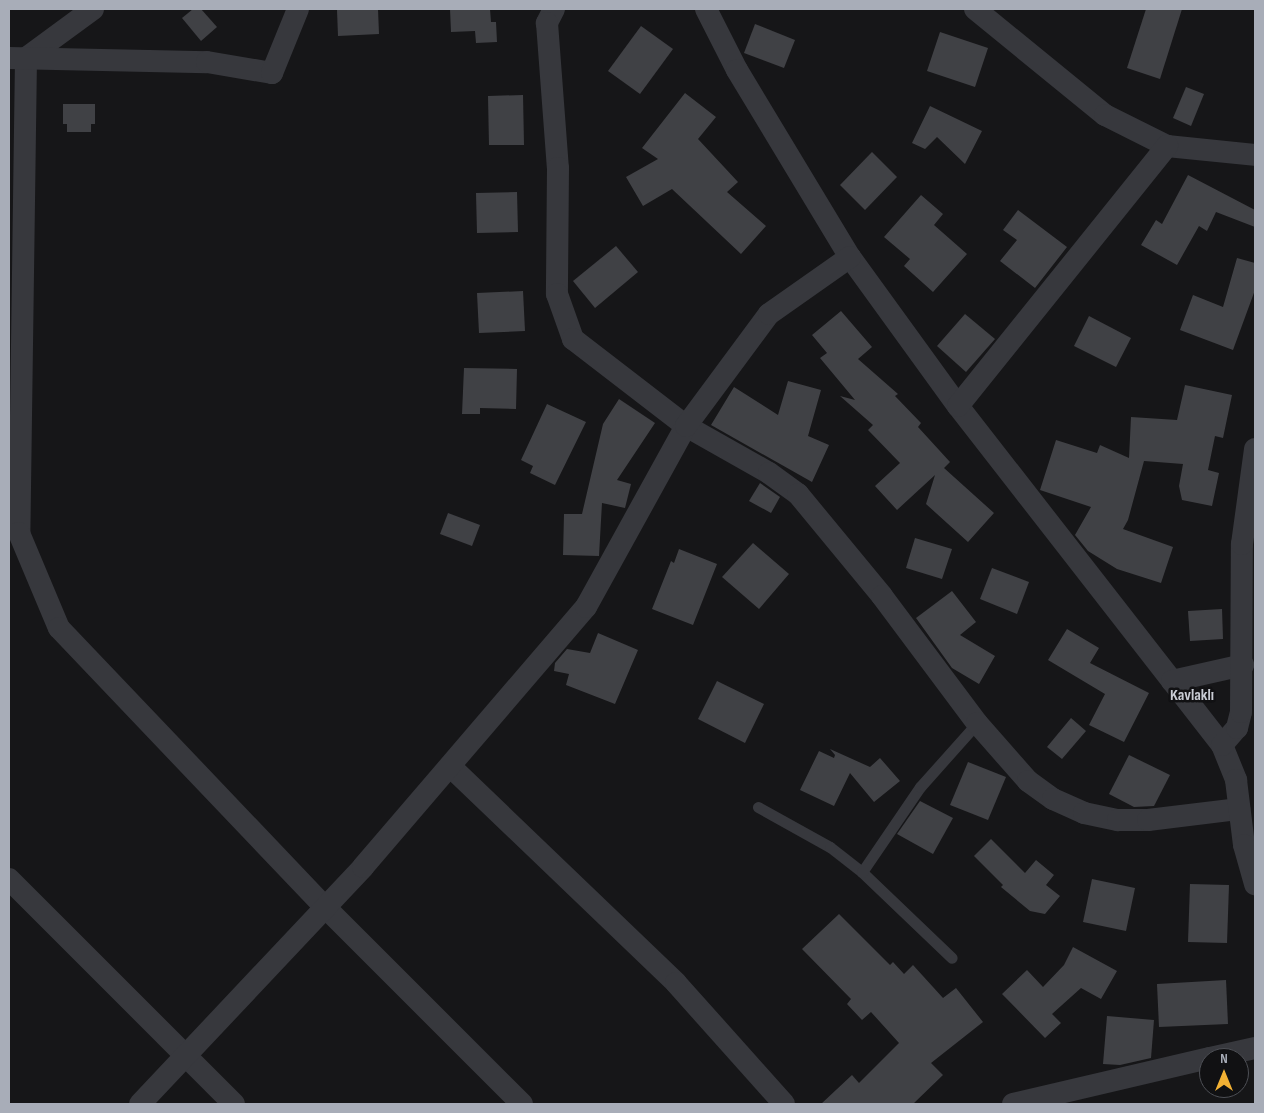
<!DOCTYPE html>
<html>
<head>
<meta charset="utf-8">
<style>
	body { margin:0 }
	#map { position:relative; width:1264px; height:1113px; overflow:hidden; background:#161618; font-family:"Sofia Sans Condensed",sans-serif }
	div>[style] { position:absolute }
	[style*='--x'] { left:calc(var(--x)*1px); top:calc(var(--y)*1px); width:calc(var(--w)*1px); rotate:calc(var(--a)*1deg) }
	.building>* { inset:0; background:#404145 }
	.lane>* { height:11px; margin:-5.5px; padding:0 5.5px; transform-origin:5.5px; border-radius:5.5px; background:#37383d }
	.street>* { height:22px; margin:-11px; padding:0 11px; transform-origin:11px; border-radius:11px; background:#37383d }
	span { translate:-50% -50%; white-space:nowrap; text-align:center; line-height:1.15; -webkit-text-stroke:5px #111113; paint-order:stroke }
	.quarter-label { font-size:16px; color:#c9ccd4; font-weight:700 }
	.frame { position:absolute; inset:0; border:10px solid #a8adb8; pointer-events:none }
	.north { position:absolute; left:1199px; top:1048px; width:50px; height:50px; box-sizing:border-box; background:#111113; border:1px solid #4d4f55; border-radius:50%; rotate:0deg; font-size:14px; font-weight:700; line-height:20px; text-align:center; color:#a8adb8 }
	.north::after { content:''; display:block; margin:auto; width:18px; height:22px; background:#f2b134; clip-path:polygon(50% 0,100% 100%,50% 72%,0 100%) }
</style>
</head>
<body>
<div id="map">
	<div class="building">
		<i style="clip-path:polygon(193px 9px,201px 9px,217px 27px,201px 41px,182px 18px)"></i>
		<i style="clip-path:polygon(378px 9px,379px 34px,338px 36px,337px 10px)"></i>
		<i style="clip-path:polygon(450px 9px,490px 9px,491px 22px,496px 22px,497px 42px,476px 43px,475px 31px,451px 32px)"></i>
		<i style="clip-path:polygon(1146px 9px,1182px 9px,1160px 79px,1127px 68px)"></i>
		<i style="clip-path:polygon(755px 24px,795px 40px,784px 68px,744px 53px)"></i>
		<i style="clip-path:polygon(641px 26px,673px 49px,640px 94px,608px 71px)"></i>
		<i style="clip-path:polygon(940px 32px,988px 48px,975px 87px,927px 71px)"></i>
		<i style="clip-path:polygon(1186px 87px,1204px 94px,1191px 126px,1173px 118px)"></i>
		<i style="clip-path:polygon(685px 93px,716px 117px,698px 139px,738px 182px,727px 192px,766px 226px,741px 254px,672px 189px,643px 206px,626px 177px,658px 159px,642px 148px)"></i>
		<i style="clip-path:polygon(523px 95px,524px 145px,489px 145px,488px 96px)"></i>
		<i style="clip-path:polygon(63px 104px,95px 104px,95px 124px,91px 124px,91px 132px,67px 132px,67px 124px,63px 124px)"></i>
		<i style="clip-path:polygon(930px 106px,982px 131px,965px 164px,937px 137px,925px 149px,912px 143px)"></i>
		<i style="clip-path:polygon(872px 152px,897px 177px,865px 210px,840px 185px)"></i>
		<i style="clip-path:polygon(1188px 175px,1255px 210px,1255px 227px,1216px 212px,1207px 231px,1199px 226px,1177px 265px,1141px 245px,1156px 220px,1162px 224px)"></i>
		<i style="clip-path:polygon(517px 192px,518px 232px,477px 233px,476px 193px)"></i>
		<i style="clip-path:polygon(921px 195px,943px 214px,934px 225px,967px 254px,933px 292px,904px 266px,910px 259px,884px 237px)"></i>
		<i style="clip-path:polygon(1018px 210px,1067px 247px,1035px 288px,1000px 261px,1017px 240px,1003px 230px)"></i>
		<i style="clip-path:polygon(616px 246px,638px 272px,595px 308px,573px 281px)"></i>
		<i style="clip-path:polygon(1237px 258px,1255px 263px,1255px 290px,1233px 350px,1180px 330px,1193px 295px,1223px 307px)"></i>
		<i style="clip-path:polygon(523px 291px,525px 331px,479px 333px,477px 293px)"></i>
		<i style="clip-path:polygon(841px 311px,872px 347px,858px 359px,898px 394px,895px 396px,921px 423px,918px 427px,950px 462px,944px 468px,994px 513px,968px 542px,926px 504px,935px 475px,897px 510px,875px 486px,900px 463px,868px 430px,873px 425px,840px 396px,855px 400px,820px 358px,827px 353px,812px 335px)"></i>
		<i style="clip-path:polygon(965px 314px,995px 339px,966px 372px,937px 346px)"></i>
		<i style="clip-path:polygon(1089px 316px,1131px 338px,1116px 367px,1074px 346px)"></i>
		<i style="clip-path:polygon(464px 368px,517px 369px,516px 409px,480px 408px,480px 414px,462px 414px)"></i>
		<i style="clip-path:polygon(788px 381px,821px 390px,808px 436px,829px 445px,812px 482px,711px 425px,734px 387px,778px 415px)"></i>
		<i style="clip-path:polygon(1185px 385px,1232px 395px,1223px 438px,1215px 436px,1208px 470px,1219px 473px,1212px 506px,1182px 500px,1179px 486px,1183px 464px,1144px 461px,1128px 520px,1123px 529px,1173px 547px,1161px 583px,1117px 569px,1088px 551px,1075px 535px,1091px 507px,1040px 490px,1056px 440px,1097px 453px,1100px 445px,1129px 458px,1131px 417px,1177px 420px)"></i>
		<i style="clip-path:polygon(619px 399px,655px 423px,617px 480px,631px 484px,625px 508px,602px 503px,599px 556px,563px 555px,564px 514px,582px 514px,603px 424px)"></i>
		<i style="clip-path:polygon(547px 404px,586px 422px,555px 485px,530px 473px,533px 466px,521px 460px)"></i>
		<i style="clip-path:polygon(760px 483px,780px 497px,771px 513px,749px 501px)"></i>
		<i style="clip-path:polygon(448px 513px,480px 525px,472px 546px,440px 534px)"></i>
		<i style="clip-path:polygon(915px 538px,952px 549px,942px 579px,906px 568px)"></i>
		<i style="clip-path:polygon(753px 543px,789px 574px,759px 609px,722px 577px)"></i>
		<i style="clip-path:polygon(679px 549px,717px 564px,693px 625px,652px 609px,671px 561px,674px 563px)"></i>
		<i style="clip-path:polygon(992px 568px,1029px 582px,1017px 614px,980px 599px)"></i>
		<i style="clip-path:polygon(952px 591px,976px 622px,960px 635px,995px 656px,979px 684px,952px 668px,916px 618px)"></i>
		<i style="clip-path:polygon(1222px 609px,1223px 639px,1190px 641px,1188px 611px)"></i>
		<i style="clip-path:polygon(1067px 629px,1099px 648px,1090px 663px,1149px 693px,1124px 742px,1089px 725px,1105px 694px,1048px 660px)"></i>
		<i style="clip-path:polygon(598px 633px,638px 650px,615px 704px,566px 685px,569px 674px,554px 671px,555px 663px,567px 649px,590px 653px)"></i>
		<i style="clip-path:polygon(717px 681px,764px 704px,745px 743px,698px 719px)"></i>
		<i style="clip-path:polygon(1071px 718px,1086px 731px,1062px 759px,1047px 747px)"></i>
		<i style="clip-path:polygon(830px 749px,870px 767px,880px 758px,900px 781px,874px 802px,850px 773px,834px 806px,800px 790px,819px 751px,834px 758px,835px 755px)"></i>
		<i style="clip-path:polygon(1129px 755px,1170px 775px,1154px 806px,1134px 807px,1109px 794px)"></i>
		<i style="clip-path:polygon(968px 762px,1006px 777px,988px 820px,950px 805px)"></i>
		<i style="clip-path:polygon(920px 801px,953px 818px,933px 854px,897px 834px)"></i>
		<i style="clip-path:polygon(991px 839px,1025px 873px,1036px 860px,1054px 875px,1046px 885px,1060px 896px,1045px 914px,1030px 911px,1001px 887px,1003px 885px,974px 856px)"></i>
		<i style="clip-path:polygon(1092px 879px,1135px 888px,1126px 931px,1083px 922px)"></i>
		<i style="clip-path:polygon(1190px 884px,1229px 885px,1227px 943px,1188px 942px)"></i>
		<i style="clip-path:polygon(839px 914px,890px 965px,893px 962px,904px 974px,913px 965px,943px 998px,956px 988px,983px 1022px,931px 1063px,943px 1075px,913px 1104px,821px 1104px,852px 1075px,859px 1083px,899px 1043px,871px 1012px,862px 1020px,847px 1004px,851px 999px,802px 949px)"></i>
		<i style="clip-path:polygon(1073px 947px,1117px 971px,1101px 999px,1081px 988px,1052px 1014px,1061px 1023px,1045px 1038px,1002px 994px,1027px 970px,1043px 987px,1064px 965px)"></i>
		<i style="clip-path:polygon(1226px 980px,1228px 1024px,1159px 1027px,1157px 984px)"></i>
		<i style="clip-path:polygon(1107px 1016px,1154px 1020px,1151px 1058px,1120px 1065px,1103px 1064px)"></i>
	</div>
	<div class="lane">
		<i style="--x:758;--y:807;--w:82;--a:29.1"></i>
		<i style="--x:830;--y:847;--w:41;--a:38"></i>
		<i style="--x:862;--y:872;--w:124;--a:43.7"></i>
		<i style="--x:862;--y:872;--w:103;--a:-55.7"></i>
		<i style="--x:920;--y:787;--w:86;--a:-48.3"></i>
	</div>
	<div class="street">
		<i style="--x:93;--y:9;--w:83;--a:143.8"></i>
		<i style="--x:26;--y:58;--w:475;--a:90.8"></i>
		<i style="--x:19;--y:533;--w:103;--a:67.2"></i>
		<i style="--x:59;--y:628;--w:387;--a:46.4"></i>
		<i style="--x:326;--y:908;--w:277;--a:45"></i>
		<i style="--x:554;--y:9;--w:16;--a:117"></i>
		<i style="--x:547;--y:23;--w:145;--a:85.7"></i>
		<i style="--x:558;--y:168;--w:126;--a:90.5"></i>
		<i style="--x:557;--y:294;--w:48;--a:70.4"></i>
		<i style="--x:573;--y:339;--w:143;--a:37.6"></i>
		<i style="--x:686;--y:426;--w:95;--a:29.5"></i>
		<i style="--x:769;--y:473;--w:36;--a:36"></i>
		<i style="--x:798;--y:494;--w:132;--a:50.5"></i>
		<i style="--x:882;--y:596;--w:159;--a:53.2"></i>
		<i style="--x:977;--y:723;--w:77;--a:48.7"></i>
		<i style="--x:1028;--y:781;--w:31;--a:36"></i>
		<i style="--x:1053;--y:799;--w:34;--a:24"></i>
		<i style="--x:1084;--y:813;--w:35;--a:12"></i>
		<i style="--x:1118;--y:820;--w:30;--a:0"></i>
		<i style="--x:1148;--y:820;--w:92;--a:-6.9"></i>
		<i style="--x:706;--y:9;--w:68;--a:63.1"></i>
		<i style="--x:737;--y:70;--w:218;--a:58.9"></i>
		<i style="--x:850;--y:257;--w:184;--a:54.1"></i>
		<i style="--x:958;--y:406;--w:430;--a:52.1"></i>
		<i style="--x:1222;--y:745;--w:38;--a:68"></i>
		<i style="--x:1236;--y:780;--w:65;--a:83"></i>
		<i style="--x:1244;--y:845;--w:41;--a:74.2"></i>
		<i style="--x:975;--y:9;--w:168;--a:39.2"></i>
		<i style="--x:1105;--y:115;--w:69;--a:26.6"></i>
		<i style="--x:1167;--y:146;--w:88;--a:5.8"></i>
		<i style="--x:9;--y:58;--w:198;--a:1.2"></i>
		<i style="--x:207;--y:62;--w:66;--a:9.6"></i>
		<i style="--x:272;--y:73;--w:69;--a:-67.9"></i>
		<i style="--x:958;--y:406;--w:334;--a:-51.2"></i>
		<i style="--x:1172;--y:681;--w:73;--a:-12.7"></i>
		<i style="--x:1222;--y:745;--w:23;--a:-49"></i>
		<i style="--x:1237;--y:728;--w:16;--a:-76"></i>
		<i style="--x:1241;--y:712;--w:168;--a:-89.7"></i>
		<i style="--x:1242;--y:544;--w:96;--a:-82.2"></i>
		<i style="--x:450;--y:766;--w:313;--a:43.8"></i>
		<i style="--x:676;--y:983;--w:162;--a:48.2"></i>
		<i style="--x:9;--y:879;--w:318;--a:45"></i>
		<i style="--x:1210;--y:1058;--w:46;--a:-12.5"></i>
		<i style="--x:140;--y:1104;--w:325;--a:-46.7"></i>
		<i style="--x:363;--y:867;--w:343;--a:-49.4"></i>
		<i style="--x:586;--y:607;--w:207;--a:-61.1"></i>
		<i style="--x:686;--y:426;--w:139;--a:-53.5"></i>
		<i style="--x:769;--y:314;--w:99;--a:-35.1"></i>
		<i style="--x:1013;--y:1104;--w:201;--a:-13.2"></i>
	</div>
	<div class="quarter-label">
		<span style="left:1192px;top:696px">Kavlaklı</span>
	</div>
	<div class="frame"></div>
	<div class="north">N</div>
</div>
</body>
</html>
